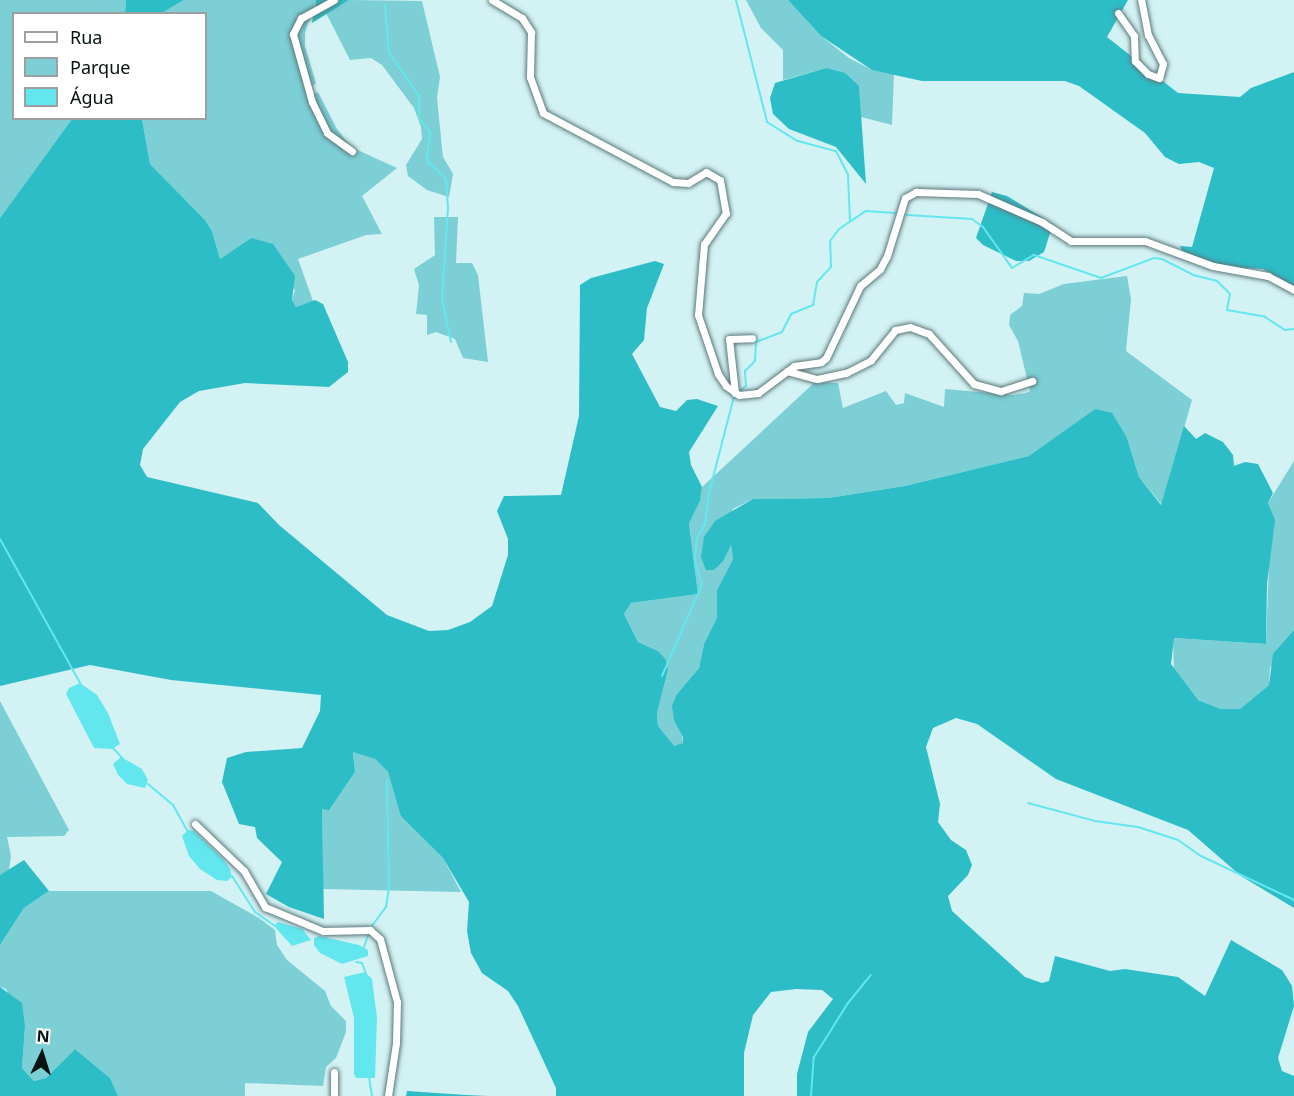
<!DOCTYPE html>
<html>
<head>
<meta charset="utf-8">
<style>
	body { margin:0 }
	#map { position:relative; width:1294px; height:1096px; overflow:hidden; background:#d3f2f4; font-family:"Noto Sans",sans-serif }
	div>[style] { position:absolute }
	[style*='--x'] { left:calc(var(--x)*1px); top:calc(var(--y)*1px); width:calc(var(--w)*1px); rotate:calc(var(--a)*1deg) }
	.green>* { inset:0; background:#7bcfd5 }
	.forest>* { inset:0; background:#2dbdc6 }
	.water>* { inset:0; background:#63e7ef }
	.stream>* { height:2px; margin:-1px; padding:0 1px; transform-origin:1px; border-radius:1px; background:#63e7ef }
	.roads { filter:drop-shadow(0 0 2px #5c787a) drop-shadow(0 0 2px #5c787a) }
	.minor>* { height:7px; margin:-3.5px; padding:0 3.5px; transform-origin:3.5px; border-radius:3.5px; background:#fff }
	span { translate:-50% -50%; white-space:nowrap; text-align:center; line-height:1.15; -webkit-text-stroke:6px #fff; paint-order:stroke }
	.legend { position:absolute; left:12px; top:12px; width:195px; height:108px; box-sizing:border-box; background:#fff; border:2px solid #9ca0a1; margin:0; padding:8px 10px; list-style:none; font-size:18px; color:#071213 }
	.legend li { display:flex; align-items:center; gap:12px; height:30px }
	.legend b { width:30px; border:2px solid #9ca0a1 }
	.north { position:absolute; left:12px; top:1024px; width:60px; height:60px; -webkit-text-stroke:4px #fff; paint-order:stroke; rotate:4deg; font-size:16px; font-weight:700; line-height:24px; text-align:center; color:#071213 }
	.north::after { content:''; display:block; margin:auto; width:21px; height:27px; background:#071213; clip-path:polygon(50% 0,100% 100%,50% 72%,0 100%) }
</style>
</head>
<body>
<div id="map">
	<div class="green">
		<i style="clip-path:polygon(0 0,126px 0,125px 13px,14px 14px,14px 118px,72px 119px,0 218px)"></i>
		<i style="clip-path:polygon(184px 0,316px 0,305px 33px,305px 46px,316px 83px,310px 88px,313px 94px,318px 92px,337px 129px,351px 147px,397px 168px,362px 196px,382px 234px,366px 235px,298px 259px,313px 301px,296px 307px,292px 300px,295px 290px,251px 238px,220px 259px,212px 231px,205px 220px,150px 164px,142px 119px,206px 118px,206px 14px,162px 13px)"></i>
		<i style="clip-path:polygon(349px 0,422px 1px,440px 77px,437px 98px,443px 157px,453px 174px,449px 197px,427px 190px,408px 176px,406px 165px,422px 139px,421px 127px,414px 108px,382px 65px,371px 58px,350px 60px,326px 13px)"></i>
		<i style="clip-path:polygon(746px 0,788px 0,821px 36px,849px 58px,872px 70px,894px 74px,892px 125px,861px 117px,859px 86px,826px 68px,783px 80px,783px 50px,761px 28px)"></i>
		<i style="clip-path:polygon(434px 217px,458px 217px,456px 263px,472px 263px,478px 275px,488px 362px,463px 358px,455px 339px,436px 332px,427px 335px,427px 315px,416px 314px,419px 285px,414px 269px,435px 255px)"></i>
		<i style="clip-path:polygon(1127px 276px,1131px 299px,1126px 351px,1192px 400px,1162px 505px,1139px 477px,1127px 438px,1095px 409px,1030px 456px,905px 486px,828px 498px,753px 499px,733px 509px,714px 570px,731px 545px,733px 559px,717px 590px,717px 619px,704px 644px,699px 668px,677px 694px,683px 743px,674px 747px,666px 740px,658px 726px,657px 713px,668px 670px,658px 651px,638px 642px,624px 614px,631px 603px,698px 594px,689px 522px,700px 501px,702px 487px,815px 382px,838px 383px,843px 408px,886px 391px,896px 405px,904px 403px,905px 393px,944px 407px,945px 389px,1012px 395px,1026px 393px,1030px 391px,1018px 341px,1009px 325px,1010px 315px,1022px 306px,1024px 293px,1039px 294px,1064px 284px)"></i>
		<i style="clip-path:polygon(1294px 461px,1294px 630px,1270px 668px,1269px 685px,1240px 709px,1221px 709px,1198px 700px,1174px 673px,1173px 638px,1266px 644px,1271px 511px,1268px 503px)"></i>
		<i style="clip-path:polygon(0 701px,69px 830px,64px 836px,7px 837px,11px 856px,9px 870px,0 875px)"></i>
		<i style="clip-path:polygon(353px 751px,375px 759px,388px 772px,402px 816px,443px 858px,461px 892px,323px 889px,322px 809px,329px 809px,355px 772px)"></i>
		<i style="clip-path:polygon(49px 891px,211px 891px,259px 918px,275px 930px,277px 945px,287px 960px,325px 991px,331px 1006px,346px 1021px,346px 1032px,336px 1058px,326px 1067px,323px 1086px,245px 1083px,245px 1096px,118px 1096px,110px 1078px,75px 1049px,46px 1078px,34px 1081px,22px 1068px,25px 1027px,6px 989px,0 987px,0 945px,24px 908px)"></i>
	</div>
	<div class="forest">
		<i style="clip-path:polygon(126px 0,184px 0,162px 13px,125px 13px)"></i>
		<i style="clip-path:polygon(316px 0,349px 0,312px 23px)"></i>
		<i style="clip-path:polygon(788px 0,1128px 0,1107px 37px,1178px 93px,1240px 97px,1251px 88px,1294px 72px,1294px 288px,1263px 269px,1221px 267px,1184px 255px,1180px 246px,1192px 247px,1214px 168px,1199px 162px,1179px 164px,1165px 157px,1145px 133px,1079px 86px,1065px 81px,922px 81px,872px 70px,821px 36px)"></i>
		<i style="clip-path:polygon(826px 68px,845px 73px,859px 86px,866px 184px,836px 147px,789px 129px,773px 114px,770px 98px,775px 83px)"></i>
		<i style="clip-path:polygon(72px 119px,142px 119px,150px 164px,205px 220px,212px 231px,220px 259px,251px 238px,273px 244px,295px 276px,292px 300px,296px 307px,315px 300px,323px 304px,348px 362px,348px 372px,329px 387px,245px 383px,199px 391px,180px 402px,143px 449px,140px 465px,147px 477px,258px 503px,279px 525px,387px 615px,429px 631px,448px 630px,470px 622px,492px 606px,508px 555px,508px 539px,497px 511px,504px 496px,561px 495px,579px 416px,580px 285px,591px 278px,655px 261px,664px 264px,647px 308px,644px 340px,632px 354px,660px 407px,676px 411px,687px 400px,697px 399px,718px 406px,689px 452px,691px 465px,702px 487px,700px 501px,689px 523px,698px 594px,631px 603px,624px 614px,638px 642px,658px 651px,666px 660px,668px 670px,657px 713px,658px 726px,674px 746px,683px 743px,683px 737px,674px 720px,672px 706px,677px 694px,699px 668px,704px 644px,717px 618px,717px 590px,733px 559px,731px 545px,723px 561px,714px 570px,706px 570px,701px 557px,704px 537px,715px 521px,753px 499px,828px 498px,905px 486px,1029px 456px,1095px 409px,1112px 413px,1127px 438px,1139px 477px,1161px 505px,1184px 426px,1196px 439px,1205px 433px,1223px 442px,1233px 455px,1234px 466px,1245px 462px,1258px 464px,1273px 493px,1268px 503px,1275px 520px,1267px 584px,1266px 644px,1174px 638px,1171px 664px,1198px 700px,1221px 709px,1240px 709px,1269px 685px,1273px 654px,1294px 630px,1294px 908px,1241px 876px,1188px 830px,1056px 779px,977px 724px,956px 718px,933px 728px,926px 747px,940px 804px,938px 822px,951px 840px,966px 850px,972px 865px,968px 875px,948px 896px,952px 911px,1025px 977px,1042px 983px,1049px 981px,1055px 956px,1110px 971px,1125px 969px,1178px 977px,1205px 996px,1231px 940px,1282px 970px,1292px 986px,1294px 1006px,1278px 1058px,1282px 1071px,1294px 1076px,1294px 1096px,797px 1096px,797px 1074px,808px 1032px,833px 999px,822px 990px,796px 989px,771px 992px,753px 1015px,744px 1053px,744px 1096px,556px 1096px,556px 1088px,518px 1006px,508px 991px,482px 973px,471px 953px,467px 931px,469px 902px,443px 858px,401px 816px,388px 772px,375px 759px,353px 752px,355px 772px,329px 810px,322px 809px,324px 919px,289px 907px,266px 894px,282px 862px,257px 838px,255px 827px,239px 824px,222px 782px,227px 758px,246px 752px,302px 748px,320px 711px,321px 695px,171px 680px,90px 665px,0 686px,0 218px)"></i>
		<i style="clip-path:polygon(992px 192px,1007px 196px,1053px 224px,1044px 252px,1029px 261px,1016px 261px,983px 245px,976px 238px)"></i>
		<i style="clip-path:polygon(24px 860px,49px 891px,24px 908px,0 945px,0 875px)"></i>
		<i style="clip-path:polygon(0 987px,22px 1003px,25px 1027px,22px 1068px,34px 1081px,46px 1078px,75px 1049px,110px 1078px,118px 1096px,0 1096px)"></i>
		<i style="clip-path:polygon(407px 1091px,466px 1095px,488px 1096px,406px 1096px)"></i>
	</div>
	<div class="water">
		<i style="clip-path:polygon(80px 683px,97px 695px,108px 713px,120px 744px,112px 749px,94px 748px,66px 694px,69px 688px)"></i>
		<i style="clip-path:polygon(121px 757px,142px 769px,148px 780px,145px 788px,127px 784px,118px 775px,113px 764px)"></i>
		<i style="clip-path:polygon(188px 830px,194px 831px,223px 859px,230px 869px,232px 877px,227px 881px,217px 880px,200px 869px,189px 856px,182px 836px)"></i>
		<i style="clip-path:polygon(278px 922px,302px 929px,311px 940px,292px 946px,274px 926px)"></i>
		<i style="clip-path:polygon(319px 936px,359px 945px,368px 950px,368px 956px,342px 964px,320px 953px,314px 945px,314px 938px)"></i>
		<i style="clip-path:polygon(365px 972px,372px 979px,377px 1018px,375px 1078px,356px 1078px,354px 1074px,354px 1018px,344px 977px)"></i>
	</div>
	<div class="stream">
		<i style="--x:736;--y:0;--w:126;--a:75.7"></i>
		<i style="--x:767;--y:122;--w:36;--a:32"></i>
		<i style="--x:798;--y:141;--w:39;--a:15"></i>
		<i style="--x:836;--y:151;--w:27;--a:63"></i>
		<i style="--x:848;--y:175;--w:46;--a:87.5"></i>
		<i style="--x:385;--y:5;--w:48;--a:85.2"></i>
		<i style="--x:389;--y:53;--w:52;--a:55.1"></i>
		<i style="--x:419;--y:96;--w:22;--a:90"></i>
		<i style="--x:419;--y:118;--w:18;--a:52"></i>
		<i style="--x:430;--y:132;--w:29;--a:96"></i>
		<i style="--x:427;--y:161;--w:26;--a:43"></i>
		<i style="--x:446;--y:179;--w:29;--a:86"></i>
		<i style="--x:448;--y:208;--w:91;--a:93.8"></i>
		<i style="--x:442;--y:299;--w:44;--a:78.2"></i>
		<i style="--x:907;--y:215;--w:65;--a:3.5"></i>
		<i style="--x:972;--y:219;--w:14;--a:36"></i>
		<i style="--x:983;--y:227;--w:50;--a:54.7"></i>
		<i style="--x:1012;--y:268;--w:26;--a:-31"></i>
		<i style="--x:1034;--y:255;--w:71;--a:18.9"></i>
		<i style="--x:1101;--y:278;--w:57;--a:-20.7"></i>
		<i style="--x:1154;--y:258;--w:8;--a:7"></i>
		<i style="--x:1162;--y:259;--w:35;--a:27"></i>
		<i style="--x:1193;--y:275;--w:25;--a:14"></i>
		<i style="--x:1217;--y:281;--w:18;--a:45"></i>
		<i style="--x:1230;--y:294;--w:16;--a:101"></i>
		<i style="--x:1227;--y:310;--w:39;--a:10"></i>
		<i style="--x:1265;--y:317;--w:24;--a:33"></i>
		<i style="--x:1285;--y:330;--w:9;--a:-6"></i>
		<i style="--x:739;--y:392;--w:9;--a:-41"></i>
		<i style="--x:746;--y:386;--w:15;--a:-94"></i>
		<i style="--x:745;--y:371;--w:14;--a:-45"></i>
		<i style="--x:755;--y:361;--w:19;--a:-87"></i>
		<i style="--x:756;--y:342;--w:28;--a:-21"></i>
		<i style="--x:782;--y:332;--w:20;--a:-63"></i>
		<i style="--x:791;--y:314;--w:24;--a:-22"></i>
		<i style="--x:813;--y:305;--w:23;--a:-80"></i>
		<i style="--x:817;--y:282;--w:21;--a:-47"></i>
		<i style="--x:831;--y:267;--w:26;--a:-92"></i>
		<i style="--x:830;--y:241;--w:15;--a:-53"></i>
		<i style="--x:839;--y:229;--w:32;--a:-34"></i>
		<i style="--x:866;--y:211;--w:29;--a:4"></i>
		<i style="--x:0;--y:539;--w:165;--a:60.9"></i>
		<i style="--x:662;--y:676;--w:99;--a:-66.3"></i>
		<i style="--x:702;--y:585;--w:26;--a:-106"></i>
		<i style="--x:695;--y:560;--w:22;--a:-85"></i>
		<i style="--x:697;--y:538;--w:16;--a:-60"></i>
		<i style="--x:705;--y:524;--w:31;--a:-83"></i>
		<i style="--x:709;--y:493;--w:100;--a:-75.5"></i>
		<i style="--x:111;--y:746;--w:18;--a:47"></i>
		<i style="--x:148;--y:784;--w:33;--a:40"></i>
		<i style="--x:173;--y:805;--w:31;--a:61"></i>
		<i style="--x:1028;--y:803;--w:69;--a:15"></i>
		<i style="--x:1095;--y:821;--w:43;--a:7.9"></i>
		<i style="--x:1138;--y:827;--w:42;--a:18"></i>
		<i style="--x:1178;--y:840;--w:28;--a:35"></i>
		<i style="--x:1201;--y:856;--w:103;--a:25.3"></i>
		<i style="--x:232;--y:876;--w:43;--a:57.4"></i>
		<i style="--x:255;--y:912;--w:24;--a:35"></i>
		<i style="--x:372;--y:926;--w:24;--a:-54"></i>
		<i style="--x:386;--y:907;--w:18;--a:-81"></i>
		<i style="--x:389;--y:889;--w:109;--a:-91.1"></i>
		<i style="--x:363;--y:950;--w:18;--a:-71"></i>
		<i style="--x:356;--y:962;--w:6;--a:9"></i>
		<i style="--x:362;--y:963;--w:12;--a:70"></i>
		<i style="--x:369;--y:1077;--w:19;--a:81"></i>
		<i style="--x:811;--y:1096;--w:39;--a:-86"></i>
		<i style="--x:814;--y:1057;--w:64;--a:-57.8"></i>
		<i style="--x:848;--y:1003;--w:36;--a:-51"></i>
	</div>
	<div class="roads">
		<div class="minor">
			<i style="--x:334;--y:0;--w:38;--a:151"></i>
			<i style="--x:301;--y:18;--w:18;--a:117"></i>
			<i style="--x:293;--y:34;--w:71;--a:74.4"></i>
			<i style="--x:312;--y:102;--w:34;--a:64"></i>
			<i style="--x:327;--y:133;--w:31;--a:36"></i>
			<i style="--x:492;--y:0;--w:35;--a:31"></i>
			<i style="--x:522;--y:18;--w:17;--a:57"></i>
			<i style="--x:531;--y:32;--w:45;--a:91.3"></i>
			<i style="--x:530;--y:77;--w:38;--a:70"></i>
			<i style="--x:543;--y:113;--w:147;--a:28"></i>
			<i style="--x:673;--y:182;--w:15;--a:4"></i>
			<i style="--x:688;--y:183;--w:21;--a:-31"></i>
			<i style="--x:706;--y:172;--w:16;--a:30"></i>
			<i style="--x:720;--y:180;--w:34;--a:80"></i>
			<i style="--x:726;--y:213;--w:38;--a:125"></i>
			<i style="--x:704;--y:244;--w:71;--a:94.8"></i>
			<i style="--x:698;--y:315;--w:62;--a:71.3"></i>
			<i style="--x:718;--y:374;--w:14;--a:56"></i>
			<i style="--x:726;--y:386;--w:16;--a:35"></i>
			<i style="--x:739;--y:395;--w:19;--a:-6"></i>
			<i style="--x:758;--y:393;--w:45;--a:-36.9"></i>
			<i style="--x:794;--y:366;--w:27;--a:-8"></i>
			<i style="--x:821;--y:362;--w:6;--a:-39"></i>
			<i style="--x:826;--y:358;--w:80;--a:-64.7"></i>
			<i style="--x:860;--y:286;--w:26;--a:-40"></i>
			<i style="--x:880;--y:269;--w:15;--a:-62"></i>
			<i style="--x:887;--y:256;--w:61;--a:-72.8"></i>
			<i style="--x:905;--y:198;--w:13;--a:-29"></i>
			<i style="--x:916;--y:192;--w:62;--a:1.8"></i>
			<i style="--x:978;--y:194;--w:70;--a:23.6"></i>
			<i style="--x:1042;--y:222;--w:35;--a:33"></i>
			<i style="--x:1071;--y:241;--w:74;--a:0"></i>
			<i style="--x:1145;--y:241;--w:72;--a:20.2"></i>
			<i style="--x:1213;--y:266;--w:56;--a:10.3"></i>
			<i style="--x:1268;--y:276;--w:30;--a:28"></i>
			<i style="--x:1118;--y:13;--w:28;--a:55"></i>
			<i style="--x:1134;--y:36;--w:25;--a:88"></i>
			<i style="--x:1135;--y:61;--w:18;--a:45"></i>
			<i style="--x:1148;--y:74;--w:12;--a:20"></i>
			<i style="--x:1159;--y:78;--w:15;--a:-74"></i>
			<i style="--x:1163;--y:64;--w:33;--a:-117"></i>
			<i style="--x:1148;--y:35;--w:36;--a:-101"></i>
			<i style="--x:787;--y:371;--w:31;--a:15"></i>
			<i style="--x:817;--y:379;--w:30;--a:-12"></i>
			<i style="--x:846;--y:373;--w:28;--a:-27"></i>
			<i style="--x:871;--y:360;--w:38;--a:-51"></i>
			<i style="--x:895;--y:330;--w:15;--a:-11"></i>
			<i style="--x:910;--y:327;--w:20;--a:20"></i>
			<i style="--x:929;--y:334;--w:67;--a:48"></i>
			<i style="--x:974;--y:384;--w:28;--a:15"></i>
			<i style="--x:1001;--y:391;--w:33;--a:-18"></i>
			<i style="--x:735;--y:393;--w:54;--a:-96.3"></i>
			<i style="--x:729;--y:339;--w:23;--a:-2"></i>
			<i style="--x:195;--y:824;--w:68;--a:43.8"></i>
			<i style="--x:244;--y:871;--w:42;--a:59.7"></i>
			<i style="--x:265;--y:907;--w:63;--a:22.5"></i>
			<i style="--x:323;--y:931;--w:47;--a:-1.2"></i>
			<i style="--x:370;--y:930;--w:13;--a:42"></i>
			<i style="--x:380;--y:939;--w:65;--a:74.9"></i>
			<i style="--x:397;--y:1002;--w:41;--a:91.4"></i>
			<i style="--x:396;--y:1043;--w:54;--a:98.6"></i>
			<i style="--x:334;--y:1096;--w:24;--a:-90"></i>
		</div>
	</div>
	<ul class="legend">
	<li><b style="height:8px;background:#fff"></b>Rua</li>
	<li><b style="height:16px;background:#7bcfd5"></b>Parque</li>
	<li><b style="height:16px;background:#63e7ef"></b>Água</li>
	</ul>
	<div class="north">N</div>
</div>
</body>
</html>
